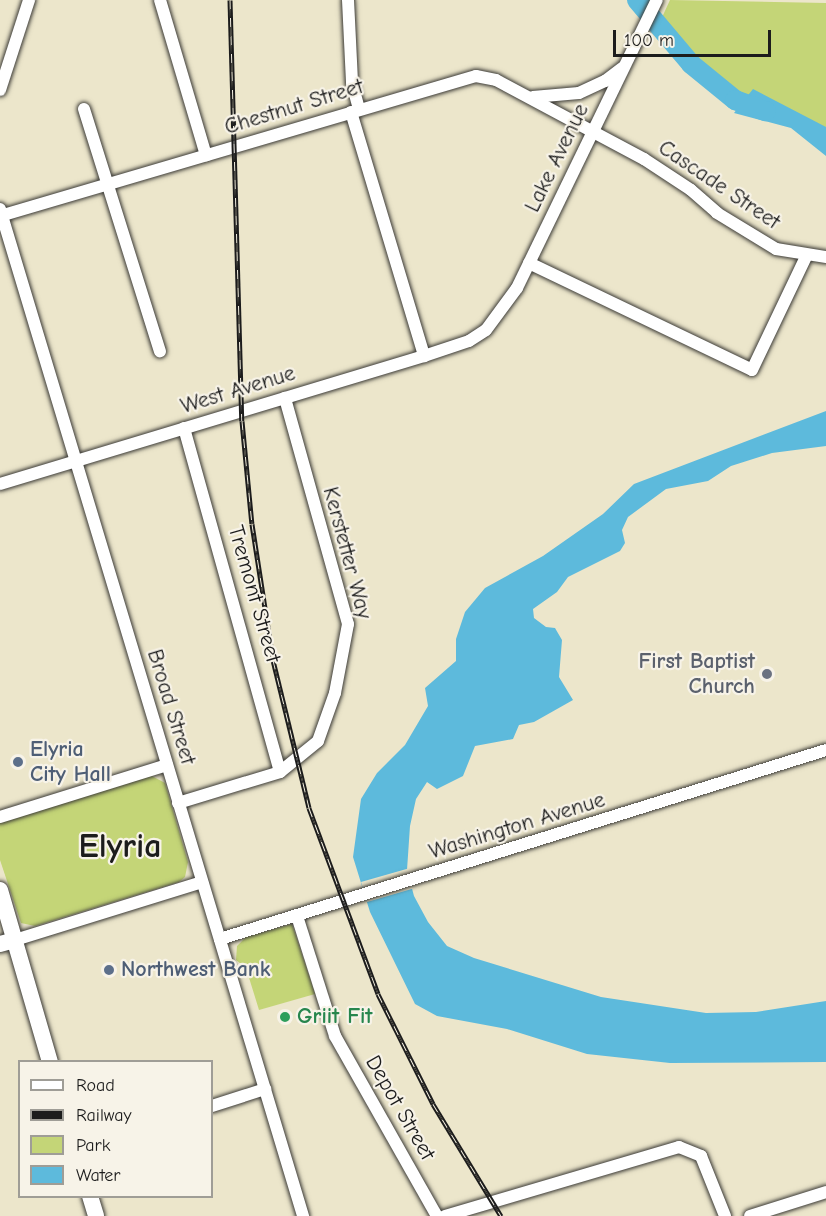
<!DOCTYPE html>
<html>
<head>
<meta charset="utf-8">
<style>
	body { margin:0 }
	#map { position:relative; width:826px; height:1216px; overflow:hidden; background:#ece6cb; font-family:"Comic Neue",sans-serif }
	div>[style] { position:absolute }
	[style*='--x'] { left:calc(var(--x)*1px); top:calc(var(--y)*1px); width:calc(var(--w)*1px); rotate:calc(var(--a)*1deg) }
	.green>* { inset:0; background:#c4d577 }
	.water>* { inset:0; background:#5dbadc }
	.pier>* { inset:0; background:#ece6cb }
	.river>* { height:20px; margin:-10px; padding:0 10px; transform-origin:10px; border-radius:10px; background:#5dbadc }
	.roads { filter:drop-shadow(0 0 2px #3b3a36) drop-shadow(0 0 2px #3b3a36) }
	.minor>* { height:12px; margin:-6px; padding:0 6px; transform-origin:6px; border-radius:6px; background:#fff }
	.major>* { height:16px; margin:-8px; padding:0 8px; transform-origin:8px; border-radius:8px; background:#fff }
	.rail>* { height:5px; margin-top:-2.5px; transform-origin:0; background:repeating-linear-gradient(90deg,#f7f3e8 0 9px,#1c1c1c 0 18px); box-sizing:border-box; border-block:2px solid #1c1c1c }
	.dots>* { width:16px; height:16px; translate:-50% -50%; box-sizing:border-box; border:3px solid #f7f3e8; border-radius:50% }
	span { translate:-50% -50%; white-space:nowrap; text-align:center; line-height:1.15; -webkit-text-stroke:4.5px #f7f3e8; paint-order:stroke }
	.street-label { font-size:22px; color:#1c1c1c }
	.worship-label { font-size:22px; color:#5b616d; font-weight:700 }
	.right { translate:-100% -50%; text-align:right }
	.service-label { font-size:22px; color:#4e5e75; font-weight:700 }
	.left { translate:0 -50%; text-align:left }
	.leisure-label { font-size:22px; color:#27864d; font-weight:700 }
	.town-label { font-size:34px; color:#1c1c1c; font-weight:700 }
	.legend { position:absolute; left:18px; top:1060px; width:195px; height:138px; box-sizing:border-box; background:#f7f3e8; border:2px solid #9f9d96; margin:0; padding:8px 10px; list-style:none; font-size:18px; color:#1c1c1c }
	.legend li { display:flex; align-items:center; gap:12px; height:30px }
	.legend b { width:30px; border:2px solid #9f9d96 }
	.scale { position:absolute; left:613px; top:30px; width:158px; height:27px; box-sizing:border-box; border:3px solid #1c1c1c; border-top:0; padding-left:8px; font-size:18px; line-height:21px; white-space:nowrap; color:#1c1c1c; -webkit-text-stroke:4px #f7f3e8; paint-order:stroke }
</style>
</head>
<body>
<div id="map">
	<div class="green">
		<i style="clip-path:polygon(670px 0,826px 3px,826px 142px,773px 113px,735px 100px,691px 64px,658px 26px)"></i>
		<i style="clip-path:polygon(150px 775px,165px 783px,188px 862px,185px 877px,179px 882px,35px 926px,21px 923px,0 860px,0 821px)"></i>
		<i style="clip-path:polygon(292px 924px,315px 994px,259px 1010px,246px 968px,236px 960px,237px 946px,246px 937px)"></i>
	</div>
	<div class="water">
		<i style="clip-path:polygon(753px 89px,826px 127px,826px 156px,791px 128px,734px 113px)"></i>
		<i style="clip-path:polygon(826px 411px,826px 446px,772px 453px,731px 466px,708px 481px,666px 489px,628px 517px,622px 530px,625px 543px,620px 551px,568px 577px,557px 592px,533px 609px,534px 618px,546px 627px,555px 628px,562px 640px,559px 677px,573px 700px,534px 722px,519px 725px,513px 739px,475px 746px,463px 776px,437px 789px,427px 782px,416px 799px,410px 826px,407px 870px,414px 896px,428px 922px,447px 946px,474px 958px,601px 997px,706px 1013px,756px 1012px,826px 1001px,826px 1062px,670px 1063px,587px 1054px,507px 1029px,437px 1016px,415px 1004px,370px 912px,353px 857px,361px 799px,377px 773px,405px 745px,428px 706px,425px 688px,456px 661px,456px 639px,465px 612px,485px 588px,543px 556px,603px 514px,634px 484px)"></i>
	</div>
	<div class="pier">
		<i style="clip-path:polygon(410px 868px,415px 888px,367px 902px,361px 882px)"></i>
	</div>
	<div class="river">
		<i style="--x:637;--y:0;--w:84;--a:49.8"></i>
		<i style="--x:691;--y:64;--w:57;--a:39.3"></i>
		<i style="--x:735;--y:100;--w:33;--a:20"></i>
	</div>
	<div class="roads">
		<div class="minor">
			<i style="--x:160;--y:0;--w:162;--a:73.5"></i>
			<i style="--x:348;--y:0;--w:83;--a:87.2"></i>
			<i style="--x:352;--y:83;--w:27;--a:75"></i>
			<i style="--x:0;--y:90;--w:95;--a:-72.1"></i>
			<i style="--x:533;--y:97;--w:46;--a:-5"></i>
			<i style="--x:579;--y:93;--w:29;--a:-25"></i>
			<i style="--x:605;--y:81;--w:21;--a:-37"></i>
			<i style="--x:84;--y:109;--w:254;--a:72.6"></i>
			<i style="--x:351;--y:112;--w:255;--a:73.3"></i>
			<i style="--x:0;--y:209;--w:1052;--a:73.25"></i>
			<i style="--x:0;--y:216;--w:496;--a:-16.4"></i>
			<i style="--x:476;--y:76;--w:20;--a:11"></i>
			<i style="--x:496;--y:80;--w:168;--a:28.1"></i>
			<i style="--x:644;--y:159;--w:56;--a:33.4"></i>
			<i style="--x:691;--y:190;--w:35;--a:41"></i>
			<i style="--x:717;--y:213;--w:69;--a:31.4"></i>
			<i style="--x:776;--y:249;--w:51;--a:9.1"></i>
			<i style="--x:529;--y:263;--w:247;--a:25.6"></i>
			<i style="--x:752;--y:370;--w:125;--a:-64.5"></i>
			<i style="--x:184;--y:428;--w:357;--a:74.4"></i>
			<i style="--x:0;--y:484;--w:443;--a:-16.8"></i>
			<i style="--x:424;--y:356;--w:47;--a:-18.4"></i>
			<i style="--x:469;--y:341;--w:20;--a:-33"></i>
			<i style="--x:486;--y:330;--w:52;--a:-53.6"></i>
			<i style="--x:517;--y:288;--w:320;--a:-64.1"></i>
			<i style="--x:178;--y:803;--w:107;--a:-16.9"></i>
			<i style="--x:280;--y:772;--w:49;--a:-39.2"></i>
			<i style="--x:318;--y:741;--w:51;--a:-70.5"></i>
			<i style="--x:335;--y:693;--w:70;--a:-79.3"></i>
			<i style="--x:348;--y:624;--w:235;--a:-105.6"></i>
			<i style="--x:0;--y:817;--w:175;--a:-17.3"></i>
			<i style="--x:297;--y:916;--w:126;--a:72.4"></i>
			<i style="--x:335;--y:1036;--w:207;--a:60.5"></i>
			<i style="--x:220;--y:939;--w:635;--a:-17.32"></i>
			<i style="--x:15;--y:940;--w:196;--a:-17.2"></i>
			<i style="--x:212;--y:1106;--w:56;--a:-17.8"></i>
			<i style="--x:445;--y:1216;--w:244;--a:-16.4"></i>
			<i style="--x:679;--y:1147;--w:24;--a:22"></i>
			<i style="--x:701;--y:1156;--w:65;--a:68.2"></i>
			<i style="--x:750;--y:1216;--w:80;--a:-17.5"></i>
		</div>
		<div class="major">
			<i style="--x:0;--y:890;--w:179;--a:73.8"></i>
			<i style="--x:0;--y:944;--w:16;--a:-15"></i>
			<i style="--x:90;--y:1196;--w:21;--a:73"></i>
		</div>
	</div>
	<div class="rail">
		<i style="--x:230;--y:0;--w:421;--a:88.4"></i>
		<i style="--x:242;--y:421;--w:103;--a:84.5"></i>
		<i style="--x:252;--y:524;--w:138;--a:81.2"></i>
		<i style="--x:273;--y:660;--w:152;--a:76.3"></i>
		<i style="--x:309;--y:808;--w:198;--a:69.6"></i>
		<i style="--x:378;--y:994;--w:123;--a:63.4"></i>
		<i style="--x:433;--y:1104;--w:131;--a:58.7"></i>
	</div>
	<div class="dots">
		<i style="left:767px;top:674px;background:#6b7280"></i>
		<i style="left:18px;top:762px;background:#5c6f8a"></i>
		<i style="left:109px;top:970px;background:#5c6f8a"></i>
		<i style="left:285px;top:1017px;background:#2e9e5b"></i>
	</div>
	<div class="street-label">
		<span style="left:294px;top:107px;rotate:-17deg">Chestnut Street</span>
		<span style="left:557px;top:158px;rotate:-64deg">Lake Avenue</span>
		<span style="left:719px;top:185px;rotate:34deg">Cascade Street</span>
		<span style="left:238px;top:390px;rotate:-17deg">West Avenue</span>
		<span style="left:347px;top:553px;rotate:75deg">Kerstetter Way</span>
		<span style="left:254px;top:594px;rotate:74deg">Tremont Street</span>
		<span style="left:171px;top:707px;rotate:73deg">Broad Street</span>
		<span style="left:517px;top:826px;rotate:-17deg">Washington Avenue</span>
		<span style="left:400px;top:1108px;rotate:60deg">Depot Street</span>
	</div>
	<div class="worship-label">
		<span class="right" style="left:755px;top:674px">First Baptist<br>Church</span>
	</div>
	<div class="service-label">
		<span class="left" style="left:30px;top:762px">Elyria<br>City Hall</span>
		<span class="left" style="left:121px;top:970px">Northwest Bank</span>
	</div>
	<div class="leisure-label">
		<span class="left" style="left:297px;top:1017px">Griit Fit</span>
	</div>
	<div class="town-label">
		<span style="left:120px;top:847px">Elyria</span>
	</div>
	<ul class="legend">
	<li><b style="height:8px;background:#fff"></b>Road</li>
	<li><b style="height:8px;background:#1c1c1c"></b>Railway</li>
	<li><b style="height:16px;background:#c4d577"></b>Park</li>
	<li><b style="height:16px;background:#5dbadc"></b>Water</li>
	</ul>
	<div class="scale">100 m</div>
</div>
</body>
</html>
